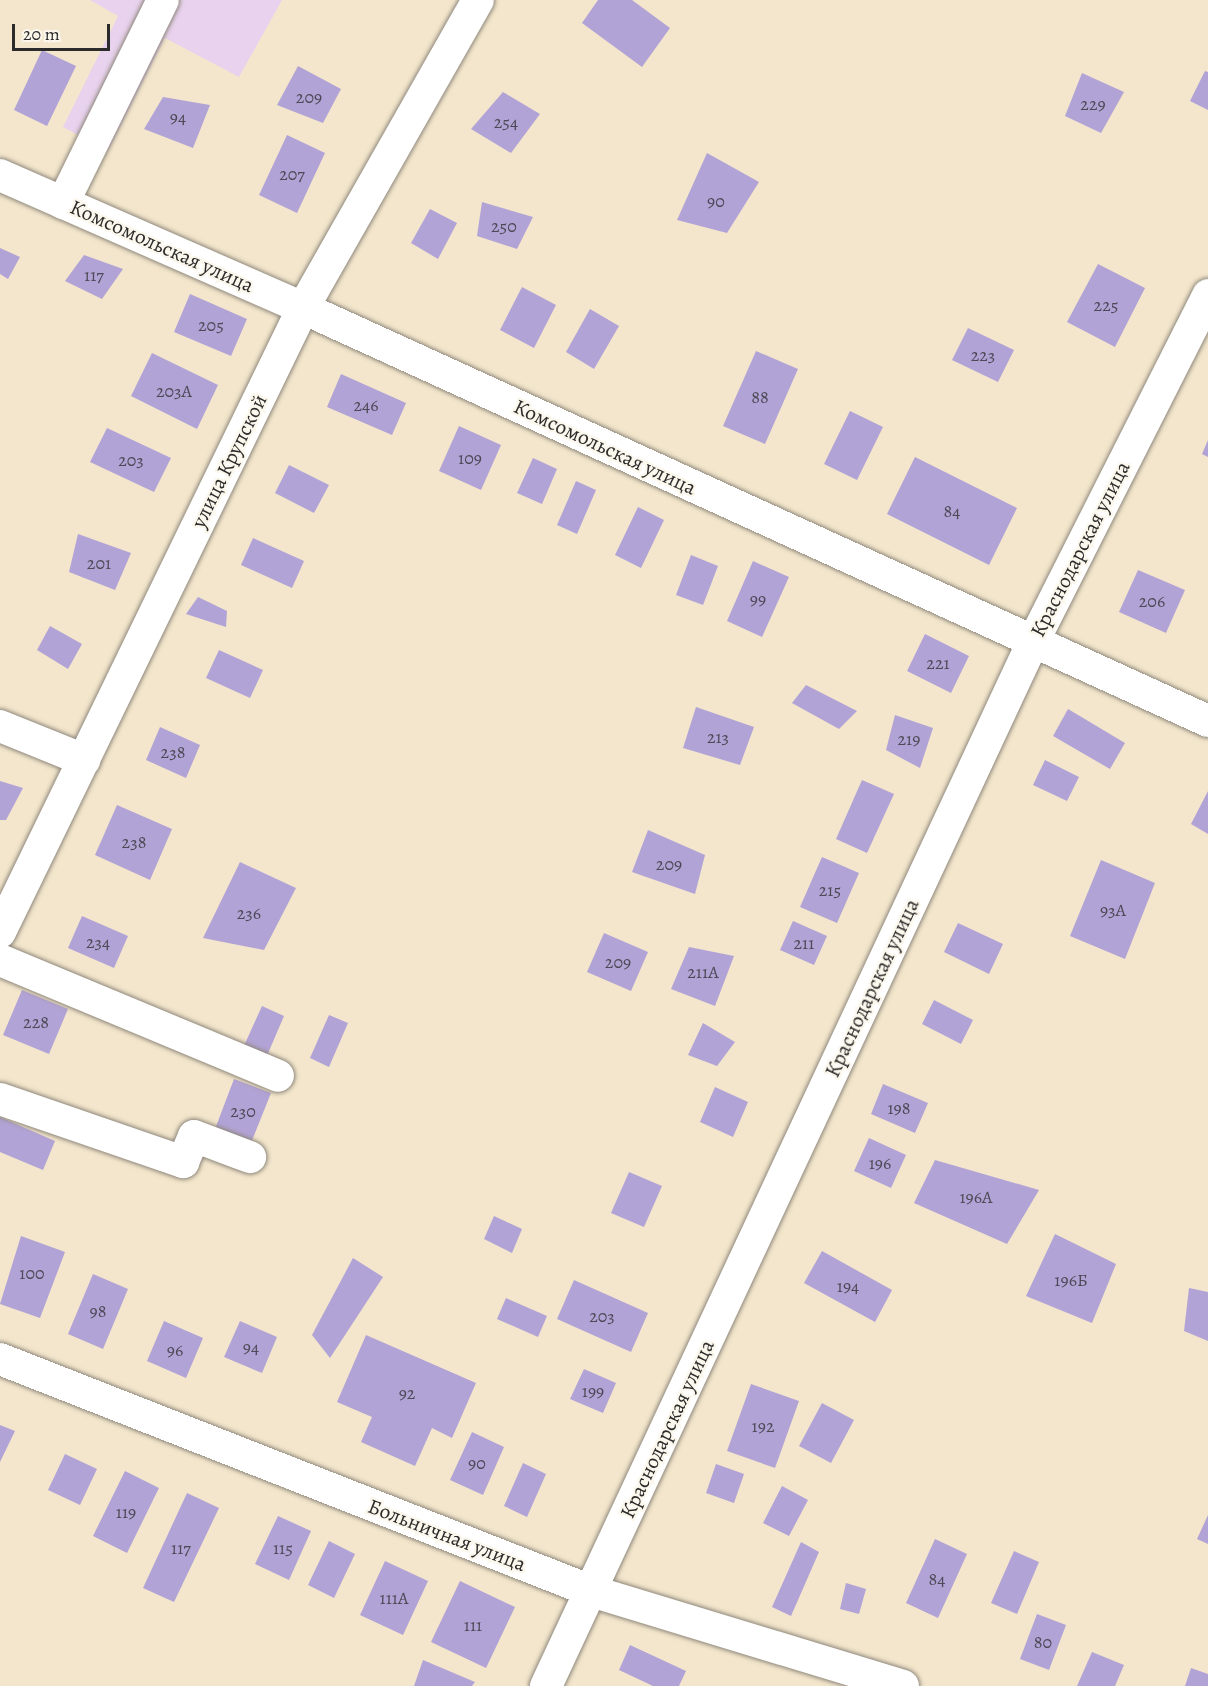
<!DOCTYPE html>
<html>
<head>
<meta charset="utf-8">
<style>
	body { margin:0 }
	#map { position:relative; width:1208px; height:1686px; overflow:hidden; background:#f3e6cc; font-family:Alegreya,serif }
	div>[style] { position:absolute }
	[style*='--x'] { left:calc(var(--x)*1px); top:calc(var(--y)*1px); width:calc(var(--w)*1px); rotate:calc(var(--a)*1deg) }
	.built>* { inset:0; background:#e8d2ee }
	.building>* { inset:0; background:#b2a3d6 }
	.roads { filter:drop-shadow(0 0 2px #8f887c) drop-shadow(0 0 2px #8f887c) }
	.minor>* { height:32px; margin:-16px; padding:0 16px; transform-origin:16px; border-radius:16px; background:#fff }
	span { translate:-50% -50%; white-space:nowrap; text-align:center; line-height:1.15; -webkit-text-stroke:4.5px #fbf7ec; paint-order:stroke }
	.number-label { font-size:18px; color:#4d4956 }
	.number-label span { -webkit-text-stroke-width:0 }
	.street-label { font-size:21px; color:#2b2b2b }
	.scale { position:absolute; left:12px; top:24px; width:98px; height:27px; box-sizing:border-box; border:3px solid #2b2b2b; border-top:0; padding-left:8px; font-size:18px; line-height:21px; white-space:nowrap; color:#2b2b2b; -webkit-text-stroke:4px #fbf7ec; paint-order:stroke }
</style>
</head>
<body>
<div id="map">
	<div class="built">
		<i style="clip-path:polygon(90px 0,282px 0,239px 77px,165px 38px,108px 151px,63px 127px,118px 16px)"></i>
	</div>
	<div class="building">
		<i style="clip-path:polygon(598px 0,632px 0,670px 28px,642px 67px,582px 23px)"></i>
		<i style="clip-path:polygon(42px 50px,76px 66px,47px 126px,14px 110px)"></i>
		<i style="clip-path:polygon(298px 66px,341px 89px,323px 123px,277px 105px)"></i>
		<i style="clip-path:polygon(1205px 71px,1208px 72px,1208px 110px,1190px 101px)"></i>
		<i style="clip-path:polygon(1082px 73px,1124px 92px,1101px 133px,1065px 116px)"></i>
		<i style="clip-path:polygon(503px 92px,540px 114px,511px 153px,471px 129px)"></i>
		<i style="clip-path:polygon(163px 97px,210px 105px,193px 148px,144px 129px)"></i>
		<i style="clip-path:polygon(287px 135px,325px 153px,297px 213px,259px 195px)"></i>
		<i style="clip-path:polygon(707px 153px,759px 182px,727px 233px,677px 220px)"></i>
		<i style="clip-path:polygon(482px 202px,533px 217px,517px 249px,477px 236px)"></i>
		<i style="clip-path:polygon(430px 209px,457px 223px,438px 259px,411px 243px)"></i>
		<i style="clip-path:polygon(0 248px,20px 257px,8px 279px,0 274px)"></i>
		<i style="clip-path:polygon(84px 255px,123px 269px,102px 299px,65px 281px)"></i>
		<i style="clip-path:polygon(1098px 264px,1145px 288px,1115px 347px,1067px 322px)"></i>
		<i style="clip-path:polygon(522px 287px,556px 305px,534px 348px,500px 330px)"></i>
		<i style="clip-path:polygon(190px 294px,247px 319px,231px 356px,174px 332px)"></i>
		<i style="clip-path:polygon(590px 309px,619px 326px,594px 369px,566px 352px)"></i>
		<i style="clip-path:polygon(968px 328px,1014px 350px,998px 382px,952px 360px)"></i>
		<i style="clip-path:polygon(756px 351px,798px 369px,765px 444px,723px 426px)"></i>
		<i style="clip-path:polygon(152px 353px,218px 385px,197px 429px,131px 396px)"></i>
		<i style="clip-path:polygon(341px 374px,406px 403px,392px 435px,327px 407px)"></i>
		<i style="clip-path:polygon(850px 411px,883px 427px,857px 480px,824px 464px)"></i>
		<i style="clip-path:polygon(459px 426px,501px 445px,481px 490px,439px 471px)"></i>
		<i style="clip-path:polygon(107px 428px,171px 458px,154px 492px,90px 462px)"></i>
		<i style="clip-path:polygon(1208px 440px,1208px 457px,1202px 454px)"></i>
		<i style="clip-path:polygon(915px 457px,1017px 508px,989px 565px,887px 514px)"></i>
		<i style="clip-path:polygon(533px 458px,557px 469px,542px 504px,517px 493px)"></i>
		<i style="clip-path:polygon(289px 465px,329px 485px,314px 513px,275px 493px)"></i>
		<i style="clip-path:polygon(576px 481px,596px 490px,577px 534px,557px 525px)"></i>
		<i style="clip-path:polygon(638px 507px,664px 520px,641px 568px,615px 555px)"></i>
		<i style="clip-path:polygon(78px 534px,131px 553px,115px 590px,69px 572px)"></i>
		<i style="clip-path:polygon(253px 538px,304px 561px,292px 588px,241px 565px)"></i>
		<i style="clip-path:polygon(691px 555px,718px 566px,703px 605px,676px 595px)"></i>
		<i style="clip-path:polygon(753px 561px,789px 577px,762px 637px,727px 621px)"></i>
		<i style="clip-path:polygon(1138px 570px,1185px 590px,1166px 633px,1119px 612px)"></i>
		<i style="clip-path:polygon(198px 597px,227px 611px,226px 627px,186px 614px)"></i>
		<i style="clip-path:polygon(50px 626px,82px 644px,68px 669px,37px 650px)"></i>
		<i style="clip-path:polygon(925px 634px,969px 656px,951px 693px,907px 671px)"></i>
		<i style="clip-path:polygon(219px 650px,263px 670px,250px 698px,206px 678px)"></i>
		<i style="clip-path:polygon(806px 685px,857px 711px,839px 729px,792px 703px)"></i>
		<i style="clip-path:polygon(696px 707px,754px 727px,740px 765px,683px 748px)"></i>
		<i style="clip-path:polygon(1068px 709px,1125px 743px,1110px 769px,1053px 736px)"></i>
		<i style="clip-path:polygon(895px 715px,933px 728px,920px 768px,886px 750px)"></i>
		<i style="clip-path:polygon(160px 727px,200px 745px,186px 778px,146px 760px)"></i>
		<i style="clip-path:polygon(1045px 760px,1079px 777px,1067px 801px,1033px 785px)"></i>
		<i style="clip-path:polygon(862px 780px,894px 794px,867px 853px,836px 839px)"></i>
		<i style="clip-path:polygon(0 781px,23px 788px,6px 820px,0 820px)"></i>
		<i style="clip-path:polygon(1208px 791px,1208px 834px,1191px 824px)"></i>
		<i style="clip-path:polygon(117px 805px,172px 829px,150px 880px,95px 855px)"></i>
		<i style="clip-path:polygon(648px 830px,705px 855px,695px 894px,632px 872px)"></i>
		<i style="clip-path:polygon(822px 857px,859px 873px,837px 923px,800px 907px)"></i>
		<i style="clip-path:polygon(1101px 860px,1155px 883px,1125px 959px,1070px 936px)"></i>
		<i style="clip-path:polygon(240px 862px,296px 888px,264px 950px,203px 938px)"></i>
		<i style="clip-path:polygon(82px 916px,128px 936px,114px 968px,68px 948px)"></i>
		<i style="clip-path:polygon(793px 921px,827px 936px,814px 965px,780px 950px)"></i>
		<i style="clip-path:polygon(958px 923px,1003px 944px,989px 974px,944px 952px)"></i>
		<i style="clip-path:polygon(604px 933px,648px 952px,631px 991px,587px 972px)"></i>
		<i style="clip-path:polygon(689px 947px,734px 956px,715px 1006px,671px 989px)"></i>
		<i style="clip-path:polygon(22px 990px,68px 1009px,49px 1054px,3px 1035px)"></i>
		<i style="clip-path:polygon(934px 1000px,973px 1020px,961px 1044px,922px 1024px)"></i>
		<i style="clip-path:polygon(262px 1006px,284px 1016px,266px 1058px,243px 1048px)"></i>
		<i style="clip-path:polygon(329px 1015px,348px 1023px,329px 1067px,310px 1058px)"></i>
		<i style="clip-path:polygon(703px 1023px,735px 1042px,717px 1066px,688px 1055px)"></i>
		<i style="clip-path:polygon(234px 1079px,271px 1093px,251px 1143px,215px 1129px)"></i>
		<i style="clip-path:polygon(883px 1084px,928px 1103px,915px 1133px,871px 1114px)"></i>
		<i style="clip-path:polygon(715px 1087px,748px 1102px,733px 1137px,700px 1122px)"></i>
		<i style="clip-path:polygon(0 1117px,55px 1141px,43px 1170px,0 1152px)"></i>
		<i style="clip-path:polygon(869px 1138px,906px 1155px,891px 1188px,854px 1171px)"></i>
		<i style="clip-path:polygon(935px 1160px,1039px 1190px,1007px 1244px,914px 1203px)"></i>
		<i style="clip-path:polygon(629px 1172px,662px 1186px,644px 1227px,611px 1213px)"></i>
		<i style="clip-path:polygon(494px 1216px,522px 1229px,512px 1253px,484px 1239px)"></i>
		<i style="clip-path:polygon(1055px 1234px,1116px 1264px,1092px 1323px,1026px 1296px)"></i>
		<i style="clip-path:polygon(21px 1236px,65px 1252px,40px 1318px,0 1304px)"></i>
		<i style="clip-path:polygon(822px 1251px,892px 1290px,875px 1322px,804px 1283px)"></i>
		<i style="clip-path:polygon(353px 1258px,383px 1277px,330px 1358px,312px 1335px)"></i>
		<i style="clip-path:polygon(93px 1274px,128px 1289px,103px 1349px,68px 1334px)"></i>
		<i style="clip-path:polygon(574px 1280px,648px 1313px,631px 1352px,557px 1319px)"></i>
		<i style="clip-path:polygon(1189px 1288px,1208px 1292px,1208px 1341px,1184px 1331px)"></i>
		<i style="clip-path:polygon(506px 1298px,547px 1316px,538px 1337px,497px 1319px)"></i>
		<i style="clip-path:polygon(164px 1321px,203px 1338px,186px 1378px,147px 1361px)"></i>
		<i style="clip-path:polygon(240px 1321px,277px 1337px,262px 1373px,224px 1357px)"></i>
		<i style="clip-path:polygon(366px 1335px,476px 1383px,452px 1438px,432px 1428px,415px 1466px,361px 1442px,372px 1417px,337px 1402px)"></i>
		<i style="clip-path:polygon(584px 1369px,616px 1383px,603px 1413px,570px 1399px)"></i>
		<i style="clip-path:polygon(751px 1384px,799px 1401px,775px 1468px,727px 1451px)"></i>
		<i style="clip-path:polygon(822px 1403px,854px 1420px,831px 1463px,799px 1446px)"></i>
		<i style="clip-path:polygon(0 1425px,15px 1431px,0 1462px)"></i>
		<i style="clip-path:polygon(472px 1432px,504px 1447px,483px 1495px,450px 1480px)"></i>
		<i style="clip-path:polygon(65px 1454px,97px 1469px,80px 1505px,48px 1490px)"></i>
		<i style="clip-path:polygon(523px 1463px,546px 1474px,527px 1517px,504px 1506px)"></i>
		<i style="clip-path:polygon(716px 1464px,744px 1474px,734px 1503px,706px 1493px)"></i>
		<i style="clip-path:polygon(125px 1471px,159px 1488px,127px 1553px,93px 1536px)"></i>
		<i style="clip-path:polygon(782px 1486px,808px 1500px,789px 1536px,763px 1523px)"></i>
		<i style="clip-path:polygon(187px 1493px,219px 1508px,174px 1602px,143px 1588px)"></i>
		<i style="clip-path:polygon(1208px 1515px,1208px 1544px,1197px 1539px)"></i>
		<i style="clip-path:polygon(278px 1516px,311px 1531px,289px 1580px,255px 1564px)"></i>
		<i style="clip-path:polygon(935px 1539px,967px 1554px,938px 1618px,906px 1603px)"></i>
		<i style="clip-path:polygon(329px 1541px,355px 1554px,334px 1598px,308px 1585px)"></i>
		<i style="clip-path:polygon(801px 1542px,819px 1552px,791px 1616px,772px 1607px)"></i>
		<i style="clip-path:polygon(1014px 1551px,1039px 1562px,1017px 1614px,991px 1603px)"></i>
		<i style="clip-path:polygon(385px 1561px,428px 1581px,403px 1635px,360px 1615px)"></i>
		<i style="clip-path:polygon(460px 1581px,515px 1607px,486px 1668px,431px 1642px)"></i>
		<i style="clip-path:polygon(846px 1583px,866px 1589px,859px 1614px,840px 1609px)"></i>
		<i style="clip-path:polygon(1037px 1614px,1066px 1625px,1049px 1670px,1020px 1659px)"></i>
		<i style="clip-path:polygon(630px 1645px,686px 1671px,679px 1686px,653px 1686px,619px 1670px)"></i>
		<i style="clip-path:polygon(1092px 1652px,1124px 1665px,1115px 1686px,1077px 1686px)"></i>
		<i style="clip-path:polygon(423px 1660px,475px 1682px,472px 1686px,414px 1686px)"></i>
		<i style="clip-path:polygon(1191px 1668px,1208px 1674px,1208px 1686px,1185px 1686px)"></i>
	</div>
	<div class="roads">
		<div class="minor">
			<i style="--x:0;--y:175;--w:331;--a:23.7"></i>
			<i style="--x:303;--y:308;--w:995;--a:24.53"></i>
			<i style="--x:63;--y:203;--w:226;--a:-63.8"></i>
			<i style="--x:0;--y:726;--w:91;--a:22"></i>
			<i style="--x:0;--y:932;--w:694;--a:-64.1"></i>
			<i style="--x:303;--y:308;--w:354;--a:-60.4"></i>
			<i style="--x:0;--y:960;--w:301;--a:22.6"></i>
			<i style="--x:0;--y:1099;--w:194;--a:19"></i>
			<i style="--x:183;--y:1162;--w:28;--a:-67"></i>
			<i style="--x:194;--y:1136;--w:60;--a:20.6"></i>
			<i style="--x:0;--y:1359;--w:635;--a:21.43"></i>
			<i style="--x:591;--y:1591;--w:326;--a:16.9"></i>
			<i style="--x:546;--y:1686;--w:1150;--a:-65"></i>
			<i style="--x:1032;--y:644;--w:391;--a:-63.2"></i>
		</div>
	</div>
	<div class="number-label">
		<span style="left:309px;top:97px">209</span>
		<span style="left:1093px;top:104px">229</span>
		<span style="left:178px;top:117px">94</span>
		<span style="left:506px;top:122px">254</span>
		<span style="left:292px;top:174px">207</span>
		<span style="left:716px;top:201px">90</span>
		<span style="left:504px;top:226px">250</span>
		<span style="left:94px;top:275px">117</span>
		<span style="left:1106px;top:305px">225</span>
		<span style="left:211px;top:325px">205</span>
		<span style="left:983px;top:355px">223</span>
		<span style="left:174px;top:391px">203А</span>
		<span style="left:760px;top:397px">88</span>
		<span style="left:366px;top:405px">246</span>
		<span style="left:470px;top:458px">109</span>
		<span style="left:131px;top:460px">203</span>
		<span style="left:952px;top:511px">84</span>
		<span style="left:99px;top:563px">201</span>
		<span style="left:758px;top:599px">99</span>
		<span style="left:1152px;top:601px">206</span>
		<span style="left:938px;top:663px">221</span>
		<span style="left:718px;top:737px">213</span>
		<span style="left:909px;top:739px">219</span>
		<span style="left:173px;top:752px">238</span>
		<span style="left:134px;top:842px">238</span>
		<span style="left:669px;top:864px">209</span>
		<span style="left:830px;top:890px">215</span>
		<span style="left:1113px;top:910px">93А</span>
		<span style="left:249px;top:913px">236</span>
		<span style="left:98px;top:942px">234</span>
		<span style="left:804px;top:943px">211</span>
		<span style="left:618px;top:962px">209</span>
		<span style="left:703px;top:972px">211А</span>
		<span style="left:36px;top:1022px">228</span>
		<span style="left:899px;top:1108px">198</span>
		<span style="left:243px;top:1111px">230</span>
		<span style="left:880px;top:1163px">196</span>
		<span style="left:976px;top:1197px">196А</span>
		<span style="left:32px;top:1273px">100</span>
		<span style="left:1071px;top:1280px">196Б</span>
		<span style="left:848px;top:1286px">194</span>
		<span style="left:98px;top:1311px">98</span>
		<span style="left:602px;top:1316px">203</span>
		<span style="left:251px;top:1347px">94</span>
		<span style="left:175px;top:1350px">96</span>
		<span style="left:593px;top:1391px">199</span>
		<span style="left:407px;top:1393px">92</span>
		<span style="left:763px;top:1426px">192</span>
		<span style="left:477px;top:1463px">90</span>
		<span style="left:126px;top:1512px">119</span>
		<span style="left:181px;top:1548px">117</span>
		<span style="left:283px;top:1548px">115</span>
		<span style="left:937px;top:1579px">84</span>
		<span style="left:394px;top:1598px">111А</span>
		<span style="left:473px;top:1625px">111</span>
		<span style="left:1043px;top:1642px">80</span>
	</div>
	<div class="street-label">
		<span style="left:162px;top:246px;rotate:24deg">Комсомольская улица</span>
		<span style="left:605px;top:447px;rotate:25deg">Комсомольская улица</span>
		<span style="left:229px;top:461px;rotate:-64deg">улица Крупской</span>
		<span style="left:1080px;top:549px;rotate:-63deg">Краснодарская улица</span>
		<span style="left:872px;top:988px;rotate:-65deg">Краснодарская улица</span>
		<span style="left:667px;top:1429px;rotate:-65deg">Краснодарская улица</span>
		<span style="left:447px;top:1535px;rotate:21deg">Больничная улица</span>
	</div>
	<div class="scale">20 m</div>
</div>
</body>
</html>
